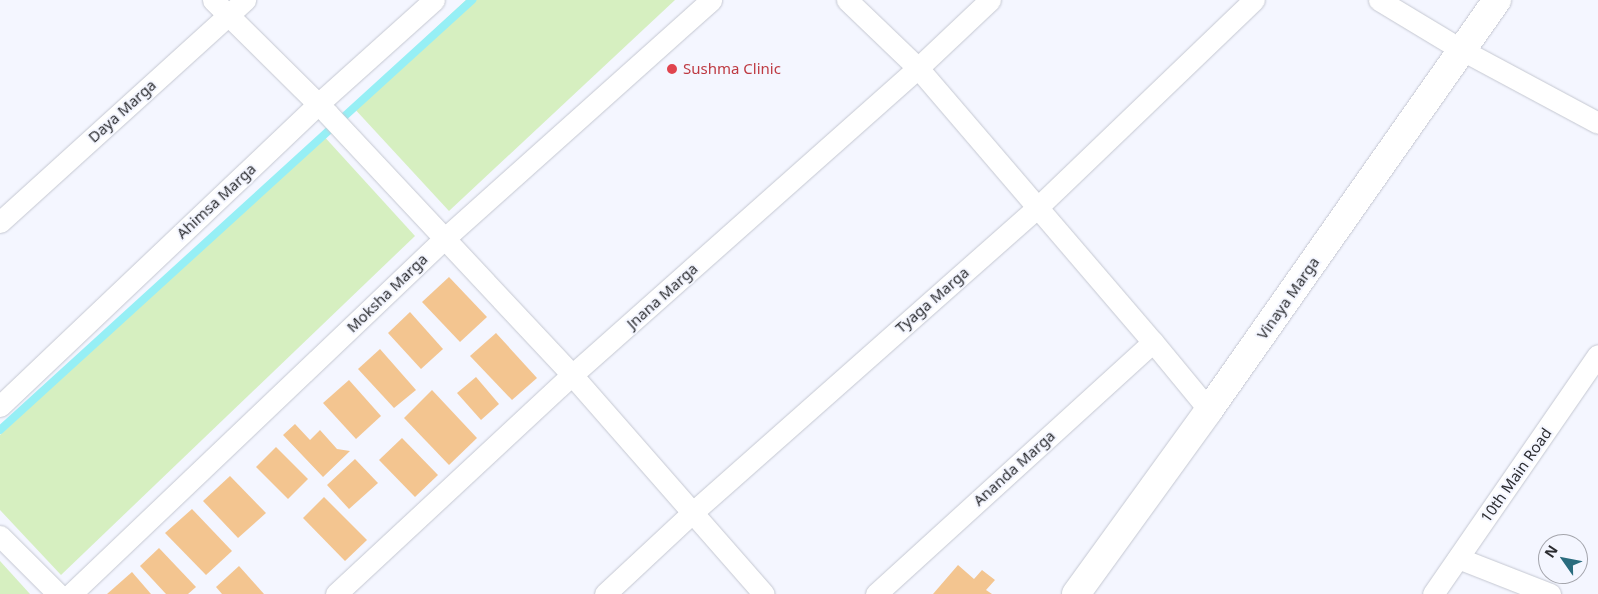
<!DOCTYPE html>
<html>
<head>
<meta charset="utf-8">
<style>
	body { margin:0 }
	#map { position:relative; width:1598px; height:594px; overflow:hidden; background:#f4f6ff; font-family:"Noto Sans",sans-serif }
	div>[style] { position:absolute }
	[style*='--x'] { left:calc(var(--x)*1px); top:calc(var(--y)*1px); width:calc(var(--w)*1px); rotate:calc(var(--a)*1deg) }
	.green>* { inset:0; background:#d6efc0 }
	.stream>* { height:8px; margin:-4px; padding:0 4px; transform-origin:4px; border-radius:4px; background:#96eff5 }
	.building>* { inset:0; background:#f3c590 }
	.roads { filter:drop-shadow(0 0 1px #c4c7d1) drop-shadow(0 0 1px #c4c7d1) }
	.street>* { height:21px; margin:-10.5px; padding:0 10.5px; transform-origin:10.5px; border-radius:10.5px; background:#fff }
	.secondary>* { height:28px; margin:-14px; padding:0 14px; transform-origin:14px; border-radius:14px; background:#fff }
	.dots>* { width:14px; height:14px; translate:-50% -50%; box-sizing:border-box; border:2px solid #f4f6ff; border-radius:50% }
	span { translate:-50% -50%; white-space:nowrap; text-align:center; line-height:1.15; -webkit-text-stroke:4px #f4f6ff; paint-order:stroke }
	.health-label { font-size:15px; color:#be3a42 }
	.left { translate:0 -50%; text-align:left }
	.street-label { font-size:15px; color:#2b2c30 }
	.north { position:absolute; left:1538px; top:534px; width:50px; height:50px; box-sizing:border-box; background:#f4f6ff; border:1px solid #a4a5ac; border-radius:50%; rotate:303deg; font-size:14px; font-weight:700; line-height:20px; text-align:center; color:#2b2c30 }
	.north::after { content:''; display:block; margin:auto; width:18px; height:22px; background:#2a6c7e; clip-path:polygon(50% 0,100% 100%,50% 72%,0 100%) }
</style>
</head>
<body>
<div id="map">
	<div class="green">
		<i style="clip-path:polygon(466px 0,675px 0,449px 211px,352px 106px)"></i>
		<i style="clip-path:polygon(321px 133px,415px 236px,61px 575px,0 510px,0 435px)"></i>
		<i style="clip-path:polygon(0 561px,30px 594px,0 594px)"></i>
	</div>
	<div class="stream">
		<i style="--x:0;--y:430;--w:639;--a:-42.33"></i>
	</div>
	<div class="building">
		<i style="clip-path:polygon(449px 277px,487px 317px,460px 342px,422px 302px)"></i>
		<i style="clip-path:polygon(410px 312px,443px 349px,421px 369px,388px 333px)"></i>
		<i style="clip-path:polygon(496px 333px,537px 378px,512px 400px,470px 356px)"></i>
		<i style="clip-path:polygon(380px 349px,416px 390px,394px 408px,358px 369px)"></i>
		<i style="clip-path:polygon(476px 377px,499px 404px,481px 420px,457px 393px)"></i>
		<i style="clip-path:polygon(349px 380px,381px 416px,356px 439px,323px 403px)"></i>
		<i style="clip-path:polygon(432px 390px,477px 438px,449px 465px,404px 418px)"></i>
		<i style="clip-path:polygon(295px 424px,310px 440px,320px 430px,337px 449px,350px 451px,323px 477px,283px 435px)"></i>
		<i style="clip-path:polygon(402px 438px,438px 475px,415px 497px,379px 460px)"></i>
		<i style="clip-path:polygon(276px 447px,308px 479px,288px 499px,256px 467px)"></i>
		<i style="clip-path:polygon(355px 459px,378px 483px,349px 509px,327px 485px)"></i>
		<i style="clip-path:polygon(230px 476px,266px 513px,238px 538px,203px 501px)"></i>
		<i style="clip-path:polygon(324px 497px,367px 540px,345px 561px,303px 518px)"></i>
		<i style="clip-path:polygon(192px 509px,232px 551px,206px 575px,165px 533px)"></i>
		<i style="clip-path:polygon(159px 548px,196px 587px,188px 594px,166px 594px,140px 566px)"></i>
		<i style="clip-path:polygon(958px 565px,974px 579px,982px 570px,995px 580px,986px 590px,992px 594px,933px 594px)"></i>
		<i style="clip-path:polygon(239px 566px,264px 594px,222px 594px,216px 587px)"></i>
		<i style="clip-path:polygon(132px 572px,151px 594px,107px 594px)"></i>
	</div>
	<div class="roads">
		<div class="street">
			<i style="--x:213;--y:0;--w:162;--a:44.7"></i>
			<i style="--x:328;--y:114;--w:357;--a:46.9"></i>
			<i style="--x:572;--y:375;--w:291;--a:48.8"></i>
			<i style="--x:847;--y:0;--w:98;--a:43.8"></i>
			<i style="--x:918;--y:68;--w:361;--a:49.4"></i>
			<i style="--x:1153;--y:342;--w:88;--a:50.5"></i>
			<i style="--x:1379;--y:0;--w:97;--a:31.1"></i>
			<i style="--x:1462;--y:50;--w:154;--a:28.2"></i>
			<i style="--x:0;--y:222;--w:331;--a:-42.2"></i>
			<i style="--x:0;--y:406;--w:437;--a:-43.5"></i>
			<i style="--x:317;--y:105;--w:157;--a:-41.9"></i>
			<i style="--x:0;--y:536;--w:82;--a:45"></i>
			<i style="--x:1458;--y:558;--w:99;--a:21.4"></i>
			<i style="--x:71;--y:594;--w:516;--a:-43.59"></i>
			<i style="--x:445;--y:238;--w:357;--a:-41.8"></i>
			<i style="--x:336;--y:594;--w:322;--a:-42.9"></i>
			<i style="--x:572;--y:375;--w:463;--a:-41.6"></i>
			<i style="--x:918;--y:68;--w:99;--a:-43.4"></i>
			<i style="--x:605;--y:594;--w:119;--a:-43"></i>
			<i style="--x:692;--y:513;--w:462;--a:-41.5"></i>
			<i style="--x:1038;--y:207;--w:299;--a:-43.8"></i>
			<i style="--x:876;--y:594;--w:374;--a:-42.3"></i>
			<i style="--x:1433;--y:594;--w:290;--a:-55.4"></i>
		</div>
		<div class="secondary">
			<i style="--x:1076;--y:594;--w:227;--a:-54.1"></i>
			<i style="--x:1209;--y:410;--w:501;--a:-54.91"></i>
		</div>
	</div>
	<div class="dots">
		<i style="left:672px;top:69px;background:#e0444e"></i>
	</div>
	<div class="health-label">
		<span class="left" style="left:683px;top:69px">Sushma Clinic</span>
	</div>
	<div class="street-label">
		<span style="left:122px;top:111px;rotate:-42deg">Daya Marga</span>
		<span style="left:216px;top:201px;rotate:-43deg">Ahimsa Marga</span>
		<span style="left:387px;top:293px;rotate:-44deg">Moksha Marga</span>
		<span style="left:662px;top:296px;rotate:-42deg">Jnana Marga</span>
		<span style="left:1288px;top:298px;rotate:-55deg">Vinaya Marga</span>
		<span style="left:932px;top:300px;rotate:-41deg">Tyaga Marga</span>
		<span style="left:1014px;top:468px;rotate:-42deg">Ananda Marga</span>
		<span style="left:1516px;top:475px;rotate:-55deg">10th Main Road</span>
	</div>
	<div class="north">N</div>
</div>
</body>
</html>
